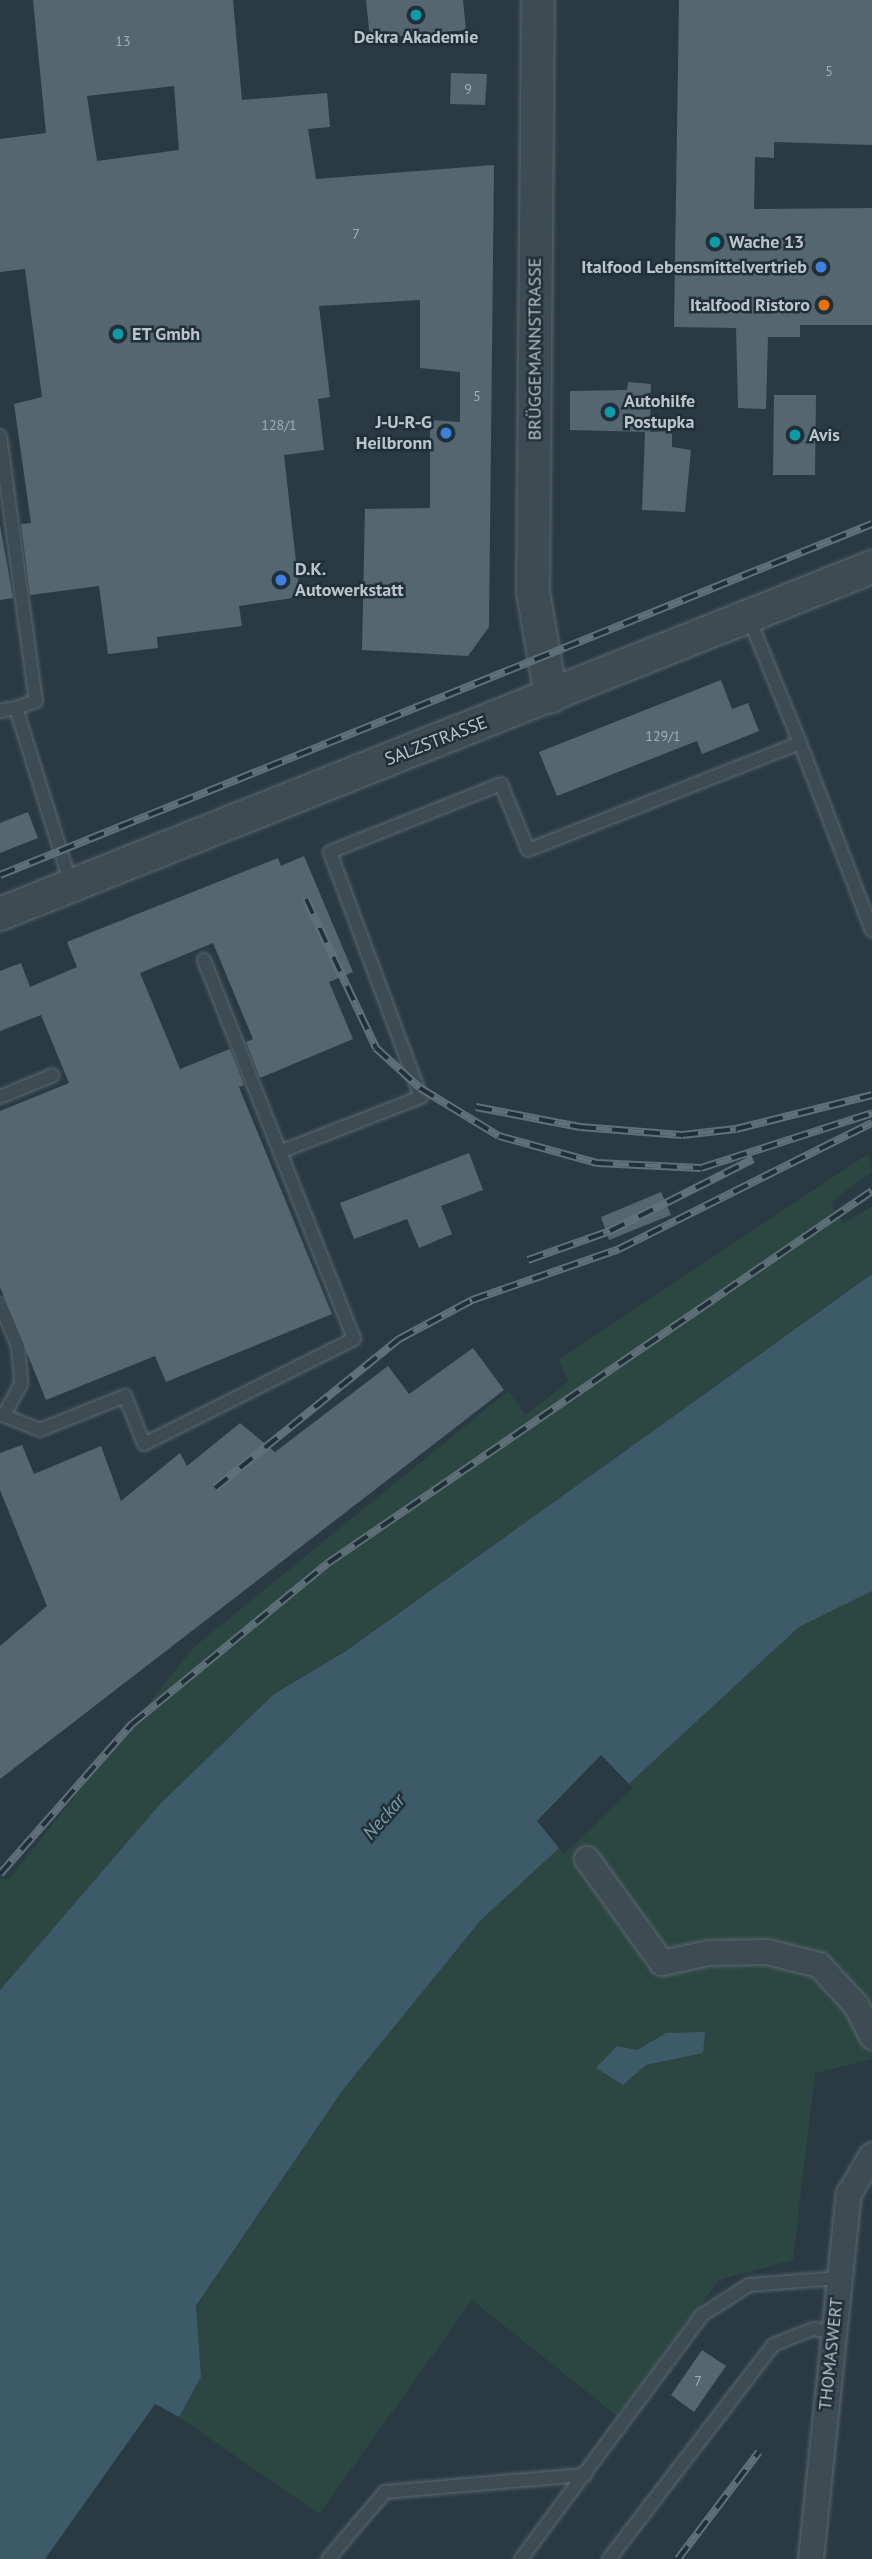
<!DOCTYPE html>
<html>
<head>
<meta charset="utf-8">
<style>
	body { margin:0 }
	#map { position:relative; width:872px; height:2559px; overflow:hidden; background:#293a43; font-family:"PT Sans",sans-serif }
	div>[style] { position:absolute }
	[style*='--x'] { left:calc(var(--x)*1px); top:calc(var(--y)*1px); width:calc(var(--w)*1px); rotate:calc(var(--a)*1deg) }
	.green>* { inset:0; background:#2c4642 }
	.water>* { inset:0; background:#3d5a69 }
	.pier>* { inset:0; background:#293a43 }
	.building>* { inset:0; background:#546770 }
	.roads { filter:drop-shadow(0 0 2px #5b6870) drop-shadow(0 0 2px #5b6870) }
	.service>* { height:12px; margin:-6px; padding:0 6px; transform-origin:6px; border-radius:6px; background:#3d4b53 }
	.minor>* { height:24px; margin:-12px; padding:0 12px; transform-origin:12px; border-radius:12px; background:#3d4b53 }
	.tertiary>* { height:32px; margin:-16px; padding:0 16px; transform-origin:16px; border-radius:16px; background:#3d4b53 }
	.rail>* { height:8px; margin-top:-4px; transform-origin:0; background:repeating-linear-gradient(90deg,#213038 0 16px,#5f7079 0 32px); box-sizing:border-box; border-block:2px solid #5f7079 }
	.dots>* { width:19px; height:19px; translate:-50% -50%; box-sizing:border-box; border:4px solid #213038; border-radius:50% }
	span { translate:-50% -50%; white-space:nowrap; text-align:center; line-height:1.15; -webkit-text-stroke:5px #213038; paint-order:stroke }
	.number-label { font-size:14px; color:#a0aeb5 }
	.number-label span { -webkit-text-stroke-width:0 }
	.poi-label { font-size:18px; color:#bac5cc; font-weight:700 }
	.left { translate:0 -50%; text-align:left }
	.right { translate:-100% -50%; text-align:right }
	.street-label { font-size:18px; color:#bac5cc }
	.water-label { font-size:19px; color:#7c9dad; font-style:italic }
</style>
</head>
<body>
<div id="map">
	<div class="green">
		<i style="clip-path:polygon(868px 1154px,872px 1172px,831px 1202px,843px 1224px,872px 1206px,872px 1274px,346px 1651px,274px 1694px,161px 1803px,0 1990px,0 1878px,9px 1879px,193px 1648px,508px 1391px,526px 1415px,569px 1381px,558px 1360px)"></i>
		<i style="clip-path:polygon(872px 1591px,872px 2059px,815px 2073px,793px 2260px,719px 2280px,617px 2416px,472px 2300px,319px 2514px,179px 2417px,201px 2377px,196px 2307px,342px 2091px,480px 1921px,799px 1627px)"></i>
	</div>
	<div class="water">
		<i style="clip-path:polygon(872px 1274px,872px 1591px,799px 1627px,480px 1921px,342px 2091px,196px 2306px,201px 2377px,179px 2417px,155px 2404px,45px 2559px,0 2559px,0 1990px,161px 1803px,274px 1694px,346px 1651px)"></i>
		<i style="clip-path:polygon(705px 2032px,703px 2053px,646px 2065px,623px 2085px,596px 2068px,617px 2046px,637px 2050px,666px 2033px)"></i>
	</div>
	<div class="pier">
		<i style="clip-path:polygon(601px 1755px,633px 1788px,564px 1854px,537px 1821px)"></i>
	</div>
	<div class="building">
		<i style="clip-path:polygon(evenodd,33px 0,233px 0,242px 100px,327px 93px,330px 127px,308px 129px,316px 179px,494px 165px,489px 627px,468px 656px,362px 650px,365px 509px,430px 508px,430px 420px,460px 422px,460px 372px,420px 368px,420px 300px,319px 306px,330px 397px,318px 399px,324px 450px,284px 455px,300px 597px,239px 606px,242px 626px,157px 637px,158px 648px,108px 654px,99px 586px,30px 595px,21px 524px,31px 523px,14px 404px,42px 397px,25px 269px,0 272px,0 139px,46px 133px,33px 0,174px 86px,179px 150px,97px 161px,87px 96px,174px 86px)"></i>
		<i style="clip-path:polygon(366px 0,463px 0,466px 30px,370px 39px)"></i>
		<i style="clip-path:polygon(679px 0,872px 0,872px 145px,774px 142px,774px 158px,755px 157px,754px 209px,872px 208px,872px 325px,800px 325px,800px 337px,768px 337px,766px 409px,738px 408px,736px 328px,674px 327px)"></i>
		<i style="clip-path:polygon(451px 73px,487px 74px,485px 105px,450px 104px)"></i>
		<i style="clip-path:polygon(628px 382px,651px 384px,650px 432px,570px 430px,570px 391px,627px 390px)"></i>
		<i style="clip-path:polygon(774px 395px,816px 395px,815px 475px,773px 475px)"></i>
		<i style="clip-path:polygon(672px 431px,672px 447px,691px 450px,685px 512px,642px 510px,645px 432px)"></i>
		<i style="clip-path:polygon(0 525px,13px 598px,0 600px)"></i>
		<i style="clip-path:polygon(721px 680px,732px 709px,748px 703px,759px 731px,702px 754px,697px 741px,557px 796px,539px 752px)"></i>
		<i style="clip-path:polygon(28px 812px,38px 838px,0 853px,0 823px)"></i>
		<i style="clip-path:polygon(304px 856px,353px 972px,329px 982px,353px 1039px,260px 1078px,246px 1042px,253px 1039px,213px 943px,140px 973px,180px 1069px,230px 1049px,244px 1085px,239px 1087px,332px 1314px,166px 1382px,155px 1356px,46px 1400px,0 1287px,0 1111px,69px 1083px,41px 1015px,0 1031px,0 971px,21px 963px,30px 987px,77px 967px,67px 942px,278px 858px,281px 866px)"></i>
		<i style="clip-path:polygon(469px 1153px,483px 1190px,441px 1206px,452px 1234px,419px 1248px,407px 1219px,354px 1239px,340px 1203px)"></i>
		<i style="clip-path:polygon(661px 1192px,671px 1215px,609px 1240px,601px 1217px)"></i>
		<i style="clip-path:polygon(473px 1348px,504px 1390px,0 1779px,0 1646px,47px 1606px,0 1490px,0 1453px,22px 1445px,34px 1474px,101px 1446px,121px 1501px,180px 1453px,187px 1466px,240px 1423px,275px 1452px,388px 1366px,409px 1394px)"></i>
		<i style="clip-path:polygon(702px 2350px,726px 2366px,694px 2412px,671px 2395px)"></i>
	</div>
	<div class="roads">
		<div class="service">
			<i style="--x:0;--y:436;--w:267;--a:82.3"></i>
			<i style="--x:36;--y:701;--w:21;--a:161"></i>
			<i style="--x:16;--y:708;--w:185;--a:72.7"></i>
			<i style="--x:0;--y:711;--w:16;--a:-11"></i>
			<i style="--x:800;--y:743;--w:201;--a:69"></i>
			<i style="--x:0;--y:1097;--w:57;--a:-22.5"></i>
			<i style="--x:280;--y:1152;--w:151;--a:-21.3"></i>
			<i style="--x:421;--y:1097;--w:261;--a:-110.4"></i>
			<i style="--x:330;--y:852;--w:184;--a:-21.7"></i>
			<i style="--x:501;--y:784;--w:71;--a:67.8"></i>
			<i style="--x:528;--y:850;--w:292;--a:-21.5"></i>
			<i style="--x:800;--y:743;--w:135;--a:-112.2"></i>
			<i style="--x:0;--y:1304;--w:46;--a:66.8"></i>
			<i style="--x:18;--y:1346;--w:38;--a:85"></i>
			<i style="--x:21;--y:1384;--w:31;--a:119"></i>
			<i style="--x:0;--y:1414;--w:43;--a:21.8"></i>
			<i style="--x:40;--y:1430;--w:92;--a:-21.8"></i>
			<i style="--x:125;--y:1396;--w:52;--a:68.4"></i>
			<i style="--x:144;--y:1444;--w:235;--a:-26.6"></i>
			<i style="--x:354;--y:1339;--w:408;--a:-111.6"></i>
			<i style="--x:328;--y:2559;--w:88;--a:-49.6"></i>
			<i style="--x:385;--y:2492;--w:201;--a:-4.9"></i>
			<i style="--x:521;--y:2559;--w:304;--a:-53.4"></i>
			<i style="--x:702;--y:2315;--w:56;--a:-32.6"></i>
			<i style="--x:749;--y:2285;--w:90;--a:-4.4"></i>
			<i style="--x:609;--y:2559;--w:270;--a:-52.5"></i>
			<i style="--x:773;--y:2345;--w:43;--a:-21.8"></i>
			<i style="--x:813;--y:2329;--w:20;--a:9"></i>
		</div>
		<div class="minor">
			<i style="--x:587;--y:1859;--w:128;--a:54.2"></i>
			<i style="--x:662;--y:1963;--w:48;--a:-12"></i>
			<i style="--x:709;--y:1953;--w:58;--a:-1"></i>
			<i style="--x:767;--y:1952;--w:54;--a:14"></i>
			<i style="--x:819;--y:1965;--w:54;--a:47.2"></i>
			<i style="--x:856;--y:2005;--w:36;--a:63"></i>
			<i style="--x:811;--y:2559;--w:367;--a:-84.1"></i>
			<i style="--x:849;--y:2194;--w:45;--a:-59.5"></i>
		</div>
		<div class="tertiary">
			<i style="--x:538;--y:0;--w:592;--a:90.48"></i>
			<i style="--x:533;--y:592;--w:106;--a:80.2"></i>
			<i style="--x:0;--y:914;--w:939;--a:-21.7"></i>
		</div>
	</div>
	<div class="rail">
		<i style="--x:0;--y:875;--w:940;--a:-21.93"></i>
		<i style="--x:306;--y:899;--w:165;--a:64.8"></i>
		<i style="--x:376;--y:1048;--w:59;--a:42.3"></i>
		<i style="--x:420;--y:1088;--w:92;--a:31.3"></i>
		<i style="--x:499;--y:1136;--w:102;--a:15.4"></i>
		<i style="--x:597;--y:1163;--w:104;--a:2.8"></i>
		<i style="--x:701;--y:1168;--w:180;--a:-17.8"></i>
		<i style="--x:476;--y:1107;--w:106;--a:10.9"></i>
		<i style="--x:580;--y:1127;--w:102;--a:4.5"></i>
		<i style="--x:682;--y:1135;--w:54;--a:-6.3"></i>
		<i style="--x:736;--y:1129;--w:140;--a:-14"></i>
		<i style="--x:528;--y:1260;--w:87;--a:-19.5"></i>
		<i style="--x:610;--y:1231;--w:160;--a:-26.7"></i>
		<i style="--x:215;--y:1488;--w:237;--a:-39"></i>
		<i style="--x:399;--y:1339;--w:83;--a:-28.1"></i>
		<i style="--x:472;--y:1300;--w:156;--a:-19.1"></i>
		<i style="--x:619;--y:1249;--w:283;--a:-26.5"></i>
		<i style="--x:0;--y:1874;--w:200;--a:-48.7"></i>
		<i style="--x:132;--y:1724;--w:254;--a:-39.4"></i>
		<i style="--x:328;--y:1563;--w:659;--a:-34.37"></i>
		<i style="--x:678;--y:2559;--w:134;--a:-52.9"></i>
	</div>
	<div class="dots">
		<i style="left:416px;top:15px;background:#0f9aa8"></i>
		<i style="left:715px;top:242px;background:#0f9aa8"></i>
		<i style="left:821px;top:267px;background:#3f7fe0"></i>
		<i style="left:824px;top:305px;background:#e8710a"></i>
		<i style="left:118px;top:334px;background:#0f9aa8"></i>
		<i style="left:610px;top:412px;background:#0f9aa8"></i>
		<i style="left:446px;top:433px;background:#3f7fe0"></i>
		<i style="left:795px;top:435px;background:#0f9aa8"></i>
		<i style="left:281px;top:580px;background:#3f7fe0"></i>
	</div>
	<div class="number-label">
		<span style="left:123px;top:41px">13</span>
		<span style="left:829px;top:71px">5</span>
		<span style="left:468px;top:89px">9</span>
		<span style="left:356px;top:234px">7</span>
		<span style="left:477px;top:396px">5</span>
		<span style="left:279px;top:425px">128/1</span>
		<span style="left:663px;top:736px">129/1</span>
		<span style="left:698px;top:2381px">7</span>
	</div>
	<div class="poi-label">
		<span style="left:416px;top:37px">Dekra Akademie</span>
		<span class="left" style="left:729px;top:242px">Wache 13</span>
		<span class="right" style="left:807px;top:267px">Italfood Lebensmittelvertrieb</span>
		<span class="right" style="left:810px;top:305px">Italfood Ristoro</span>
		<span class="left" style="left:132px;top:334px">ET Gmbh</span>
		<span class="left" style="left:624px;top:412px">Autohilfe<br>Postupka</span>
		<span class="right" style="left:432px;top:433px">J⁃U⁃R⁃G<br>Heilbronn</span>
		<span class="left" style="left:809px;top:435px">Avis</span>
		<span class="left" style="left:295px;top:580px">D.K.<br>Autowerkstatt</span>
	</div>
	<div class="street-label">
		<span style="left:535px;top:349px;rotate:-90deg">BRÜGGEMANNSTRASSE</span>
		<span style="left:436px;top:741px;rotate:-21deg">SALZSTRASSE</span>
		<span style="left:831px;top:2354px;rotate:-84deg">THOMASWERT</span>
	</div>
	<div class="water-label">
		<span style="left:384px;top:1817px;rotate:-49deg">Neckar</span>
	</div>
</div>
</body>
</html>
